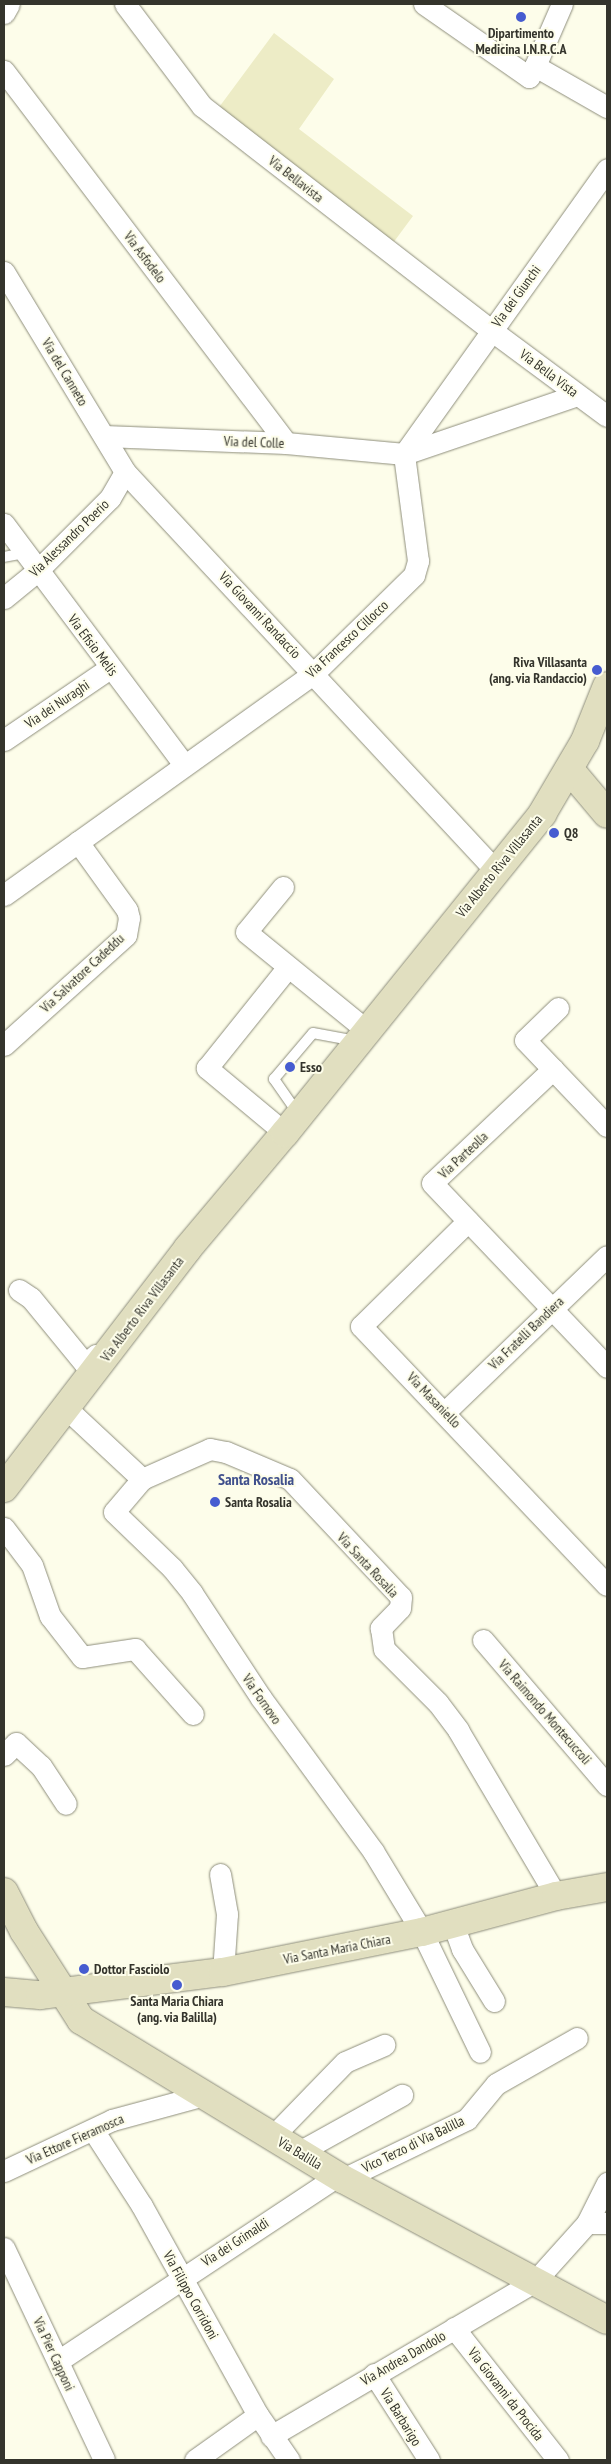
<!DOCTYPE html>
<html>
<head>
<meta charset="utf-8">
<style>
	body { margin:0 }
	#map { position:relative; width:611px; height:2464px; overflow:hidden; background:#fdfdea; font-family:"PT Sans Narrow",sans-serif }
	div>[style] { position:absolute }
	[style*='--x'] { left:calc(var(--x)*1px); top:calc(var(--y)*1px); width:calc(var(--w)*1px); rotate:calc(var(--a)*1deg) }
	.green>* { inset:0; background:#edecc6 }
	.roads { filter:drop-shadow(0 0 1px #8e8e7c) drop-shadow(0 0 1px #8e8e7c) }
	.lane>* { height:10px; margin:-5px; padding:0 5px; transform-origin:5px; border-radius:5px; background:#fff }
	.street>* { height:21px; margin:-10.5px; padding:0 10.5px; transform-origin:10.5px; border-radius:10.5px; background:#fff }
	.secondary>* { height:28px; margin:-14px; padding:0 14px; transform-origin:14px; border-radius:14px; background:#e1dfc0 }
	.dots>* { width:14px; height:14px; translate:-50% -50%; box-sizing:border-box; border:2px solid #fdfdea; border-radius:50% }
	span { translate:-50% -50%; white-space:nowrap; text-align:center; line-height:1.15; -webkit-text-stroke:4px #fdfdea; paint-order:stroke }
	.poi-label { font-size:14px; color:#34342c; font-weight:700 }
	.right { translate:-100% -50%; text-align:right }
	.left { translate:0 -50%; text-align:left }
	.street-label { font-size:14px; color:#34342c }
	.quarter-label { font-size:16px; color:#40508c; font-weight:700 }
	.frame { position:absolute; inset:0; border:5px solid #34342c; pointer-events:none }
</style>
</head>
<body>
<div id="map">
	<div class="green">
		<i style="clip-path:polygon(274px 33px,334px 79px,299px 129px,413px 216px,393px 243px,217px 110px)"></i>
	</div>
	<div class="roads">
		<div class="lane">
			<i style="--x:4;--y:557;--w:20;--a:-11"></i>
			<i style="--x:299;--y:1115;--w:44;--a:-124.8"></i>
			<i style="--x:274;--y:1079;--w:60;--a:-49.7"></i>
			<i style="--x:313;--y:1033;--w:44;--a:10.5"></i>
		</div>
		<div class="street">
			<i style="--x:125;--y:4;--w:128;--a:53"></i>
			<i style="--x:202;--y:106;--w:366;--a:37.8"></i>
			<i style="--x:491;--y:330;--w:144;--a:36.6"></i>
			<i style="--x:424;--y:4;--w:128;--a:34.8"></i>
			<i style="--x:529;--y:77;--w:13;--a:-61"></i>
			<i style="--x:535;--y:66;--w:83;--a:29.7"></i>
			<i style="--x:4;--y:13;--w:10;--a:-61"></i>
			<i style="--x:535;--y:66;--w:68;--a:-66.5"></i>
			<i style="--x:4;--y:71;--w:467;--a:52.8"></i>
			<i style="--x:4;--y:272;--w:234;--a:58.8"></i>
			<i style="--x:125;--y:472;--w:543;--a:47.09"></i>
			<i style="--x:104;--y:436;--w:182;--a:2.2"></i>
			<i style="--x:286;--y:443;--w:119;--a:5.3"></i>
			<i style="--x:404;--y:454;--w:183;--a:-18.8"></i>
			<i style="--x:404;--y:454;--w:350;--a:-54.5"></i>
			<i style="--x:4;--y:524;--w:301;--a:53.2"></i>
			<i style="--x:4;--y:598;--w:43;--a:-39.3"></i>
			<i style="--x:37;--y:571;--w:103;--a:-45"></i>
			<i style="--x:110;--y:498;--w:30;--a:-60"></i>
			<i style="--x:4;--y:740;--w:128;--a:-34.2"></i>
			<i style="--x:283;--y:887;--w:58;--a:129.4"></i>
			<i style="--x:246;--y:932;--w:155;--a:39.2"></i>
			<i style="--x:4;--y:895;--w:381;--a:-35.6"></i>
			<i style="--x:314;--y:673;--w:140;--a:-44.4"></i>
			<i style="--x:414;--y:575;--w:15;--a:-74"></i>
			<i style="--x:418;--y:561;--w:108;--a:-97.5"></i>
			<i style="--x:558;--y:1008;--w:46;--a:135.9"></i>
			<i style="--x:525;--y:1040;--w:119;--a:46.4"></i>
			<i style="--x:4;--y:1045;--w:164;--a:-42"></i>
			<i style="--x:126;--y:935;--w:17;--a:-80"></i>
			<i style="--x:129;--y:918;--w:8;--a:-104"></i>
			<i style="--x:127;--y:910;--w:84;--a:-125.8"></i>
			<i style="--x:553;--y:1069;--w:166;--a:136.7"></i>
			<i style="--x:432;--y:1183;--w:254;--a:46.4"></i>
			<i style="--x:285;--y:1133;--w:102;--a:-140.2"></i>
			<i style="--x:207;--y:1068;--w:129;--a:-51.3"></i>
			<i style="--x:468;--y:1221;--w:150;--a:135.5"></i>
			<i style="--x:361;--y:1326;--w:357;--a:46.5"></i>
			<i style="--x:19;--y:1290;--w:14;--a:34"></i>
			<i style="--x:31;--y:1298;--w:85;--a:50.7"></i>
			<i style="--x:85;--y:1364;--w:14;--a:-39"></i>
			<i style="--x:96;--y:1355;--w:9;--a:54"></i>
			<i style="--x:67;--y:1409;--w:103;--a:43"></i>
			<i style="--x:446;--y:1411;--w:223;--a:-43.9"></i>
			<i style="--x:142;--y:1479;--w:43;--a:130.3"></i>
			<i style="--x:114;--y:1512;--w:81;--a:44"></i>
			<i style="--x:172;--y:1568;--w:32;--a:51"></i>
			<i style="--x:192;--y:1593;--w:126;--a:56.7"></i>
			<i style="--x:261;--y:1698;--w:190;--a:53.8"></i>
			<i style="--x:373;--y:1851;--w:95;--a:58.8"></i>
			<i style="--x:422;--y:1932;--w:133;--a:64.2"></i>
			<i style="--x:142;--y:1479;--w:74;--a:-23.8"></i>
			<i style="--x:210;--y:1449;--w:16;--a:11"></i>
			<i style="--x:226;--y:1452;--w:69;--a:22.9"></i>
			<i style="--x:290;--y:1479;--w:162;--a:46.8"></i>
			<i style="--x:401;--y:1597;--w:11;--a:95"></i>
			<i style="--x:400;--y:1608;--w:28;--a:134"></i>
			<i style="--x:381;--y:1628;--w:21;--a:82"></i>
			<i style="--x:384;--y:1649;--w:76;--a:45"></i>
			<i style="--x:438;--y:1703;--w:34;--a:53"></i>
			<i style="--x:458;--y:1730;--w:193;--a:59.4"></i>
			<i style="--x:4;--y:1528;--w:46;--a:52.9"></i>
			<i style="--x:32;--y:1565;--w:54;--a:70.6"></i>
			<i style="--x:50;--y:1616;--w:52;--a:52"></i>
			<i style="--x:82;--y:1657;--w:54;--a:-8.6"></i>
			<i style="--x:135;--y:1649;--w:87;--a:48.3"></i>
			<i style="--x:483;--y:1640;--w:191;--a:49.5"></i>
			<i style="--x:4;--y:1755;--w:17;--a:-45"></i>
			<i style="--x:16;--y:1743;--w:34;--a:43"></i>
			<i style="--x:41;--y:1766;--w:45;--a:56.7"></i>
			<i style="--x:220;--y:1874;--w:41;--a:80.1"></i>
			<i style="--x:227;--y:1914;--w:58;--a:93.9"></i>
			<i style="--x:453;--y:1924;--w:27;--a:70"></i>
			<i style="--x:462;--y:1949;--w:61;--a:58.4"></i>
			<i style="--x:93;--y:2130;--w:90;--a:57.2"></i>
			<i style="--x:142;--y:2206;--w:239;--a:61"></i>
			<i style="--x:258;--y:2415;--w:55;--a:55.4"></i>
			<i style="--x:273;--y:2136;--w:103;--a:-45.8"></i>
			<i style="--x:345;--y:2062;--w:43;--a:-23.6"></i>
			<i style="--x:299;--y:2152;--w:118;--a:-29"></i>
			<i style="--x:4;--y:2171;--w:119;--a:-25.3"></i>
			<i style="--x:112;--y:2120;--w:95;--a:-15.2"></i>
			<i style="--x:343;--y:2179;--w:138;--a:-25.8"></i>
			<i style="--x:467;--y:2119;--w:45;--a:-50.4"></i>
			<i style="--x:496;--y:2084;--w:93;--a:-29.6"></i>
			<i style="--x:587;--y:2223;--w:20;--a:0"></i>
			<i style="--x:4;--y:2248;--w:234;--a:64.7"></i>
			<i style="--x:454;--y:2328;--w:168;--a:51.8"></i>
			<i style="--x:58;--y:2361;--w:336;--a:-33.5"></i>
			<i style="--x:374;--y:2374;--w:102;--a:57.4"></i>
			<i style="--x:271;--y:2436;--w:306;--a:-30.4"></i>
			<i style="--x:535;--y:2281;--w:78;--a:-48.1"></i>
			<i style="--x:587;--y:2223;--w:45;--a:-63.4"></i>
			<i style="--x:195;--y:2460;--w:77;--a:-35.5"></i>
		</div>
		<div class="secondary">
			<i style="--x:570;--y:770;--w:57;--a:49.9"></i>
			<i style="--x:4;--y:1488;--w:302;--a:-52.5"></i>
			<i style="--x:188;--y:1248;--w:150;--a:-49.9"></i>
			<i style="--x:285;--y:1133;--w:410;--a:-51.1"></i>
			<i style="--x:542;--y:814;--w:85;--a:-59.5"></i>
			<i style="--x:585;--y:741;--w:59;--a:-68.2"></i>
			<i style="--x:4;--y:1892;--w:44;--a:62.9"></i>
			<i style="--x:24;--y:1931;--w:106;--a:57.4"></i>
			<i style="--x:81;--y:2020;--w:306;--a:31.3"></i>
			<i style="--x:343;--y:2179;--w:299;--a:28.1"></i>
			<i style="--x:4;--y:1992;--w:36;--a:5"></i>
			<i style="--x:40;--y:1995;--w:184;--a:-7.2"></i>
			<i style="--x:223;--y:1972;--w:203;--a:-11.4"></i>
			<i style="--x:422;--y:1932;--w:139;--a:-15"></i>
			<i style="--x:556;--y:1896;--w:52;--a:-10"></i>
		</div>
	</div>
	<div class="dots">
		<i style="left:521px;top:17px;background:#465cd0"></i>
		<i style="left:597px;top:670px;background:#465cd0"></i>
		<i style="left:554px;top:833px;background:#465cd0"></i>
		<i style="left:290px;top:1067px;background:#465cd0"></i>
		<i style="left:215px;top:1502px;background:#465cd0"></i>
		<i style="left:84px;top:1969px;background:#465cd0"></i>
		<i style="left:177px;top:1985px;background:#465cd0"></i>
	</div>
	<div class="poi-label">
		<span style="left:521px;top:41px">Dipartimento<br>Medicina I.N.R.C.A</span>
		<span class="right" style="left:587px;top:670px">Riva Villasanta<br>(ang. via Randaccio)</span>
		<span class="left" style="left:564px;top:833px">Q8</span>
		<span class="left" style="left:300px;top:1067px">Esso</span>
		<span class="left" style="left:225px;top:1502px">Santa Rosalia</span>
		<span class="left" style="left:94px;top:1969px">Dottor Fasciolo</span>
		<span style="left:177px;top:2009px">Santa Maria Chiara<br>(ang. via Balilla)</span>
	</div>
	<div class="street-label">
		<span style="left:296px;top:179px;rotate:38deg">Via Bellavista</span>
		<span style="left:145px;top:257px;rotate:53deg">Via Asfodelo</span>
		<span style="left:516px;top:296px;rotate:-54deg">Via dei Giunchi</span>
		<span style="left:65px;top:372px;rotate:59deg">Via del Canneto</span>
		<span style="left:549px;top:373px;rotate:37deg">Via Bella Vista</span>
		<span style="left:254px;top:442px;rotate:2deg">Via del Colle</span>
		<span style="left:69px;top:538px;rotate:-44deg">Via Alessandro Poerio</span>
		<span style="left:260px;top:615px;rotate:47deg">Via Giovanni Randaccio</span>
		<span style="left:347px;top:639px;rotate:-43deg">Via Francesco Cillocco</span>
		<span style="left:93px;top:645px;rotate:53deg">Via Efisio Melis</span>
		<span style="left:57px;top:704px;rotate:-34deg">Via dei Nuraghi</span>
		<span style="left:499px;top:866px;rotate:-51deg">Via Alberto Riva Villasanta</span>
		<span style="left:82px;top:973px;rotate:-43deg">Via Salvatore Cadeddu</span>
		<span style="left:463px;top:1155px;rotate:-43deg">Via Parteolla</span>
		<span style="left:142px;top:1309px;rotate:-53deg">Via Alberto Riva Villasanta</span>
		<span style="left:526px;top:1333px;rotate:-44deg">Via Fratelli Bandiera</span>
		<span style="left:434px;top:1400px;rotate:46deg">Via Masaniello</span>
		<span style="left:368px;top:1565px;rotate:47deg">Via Santa Rosalia</span>
		<span style="left:262px;top:1699px;rotate:55deg">Via Fornovo</span>
		<span style="left:545px;top:1712px;rotate:49deg">Via Raimondo Montecuccoli</span>
		<span style="left:337px;top:1949px;rotate:-11deg">Via Santa Maria Chiara</span>
		<span style="left:75px;top:2139px;rotate:-24deg">Via Ettore Fieramosca</span>
		<span style="left:413px;top:2144px;rotate:-26deg">Vico Terzo di Via Balilla</span>
		<span style="left:300px;top:2153px;rotate:31deg">Via Balilla</span>
		<span style="left:235px;top:2242px;rotate:-33deg">Via dei Grimaldi</span>
		<span style="left:191px;top:2295px;rotate:61deg">Via Filippo Corridoni</span>
		<span style="left:54px;top:2354px;rotate:65deg">Via Pier Capponi</span>
		<span style="left:403px;top:2358px;rotate:-30deg">Via Andrea Dandolo</span>
		<span style="left:506px;top:2394px;rotate:52deg">Via Giovanni da Procida</span>
		<span style="left:401px;top:2417px;rotate:58deg">Via Barbarigo</span>
	</div>
	<div class="quarter-label">
		<span style="left:256px;top:1479px">Santa Rosalia</span>
	</div>
	<div class="frame"></div>
</div>
</body>
</html>
